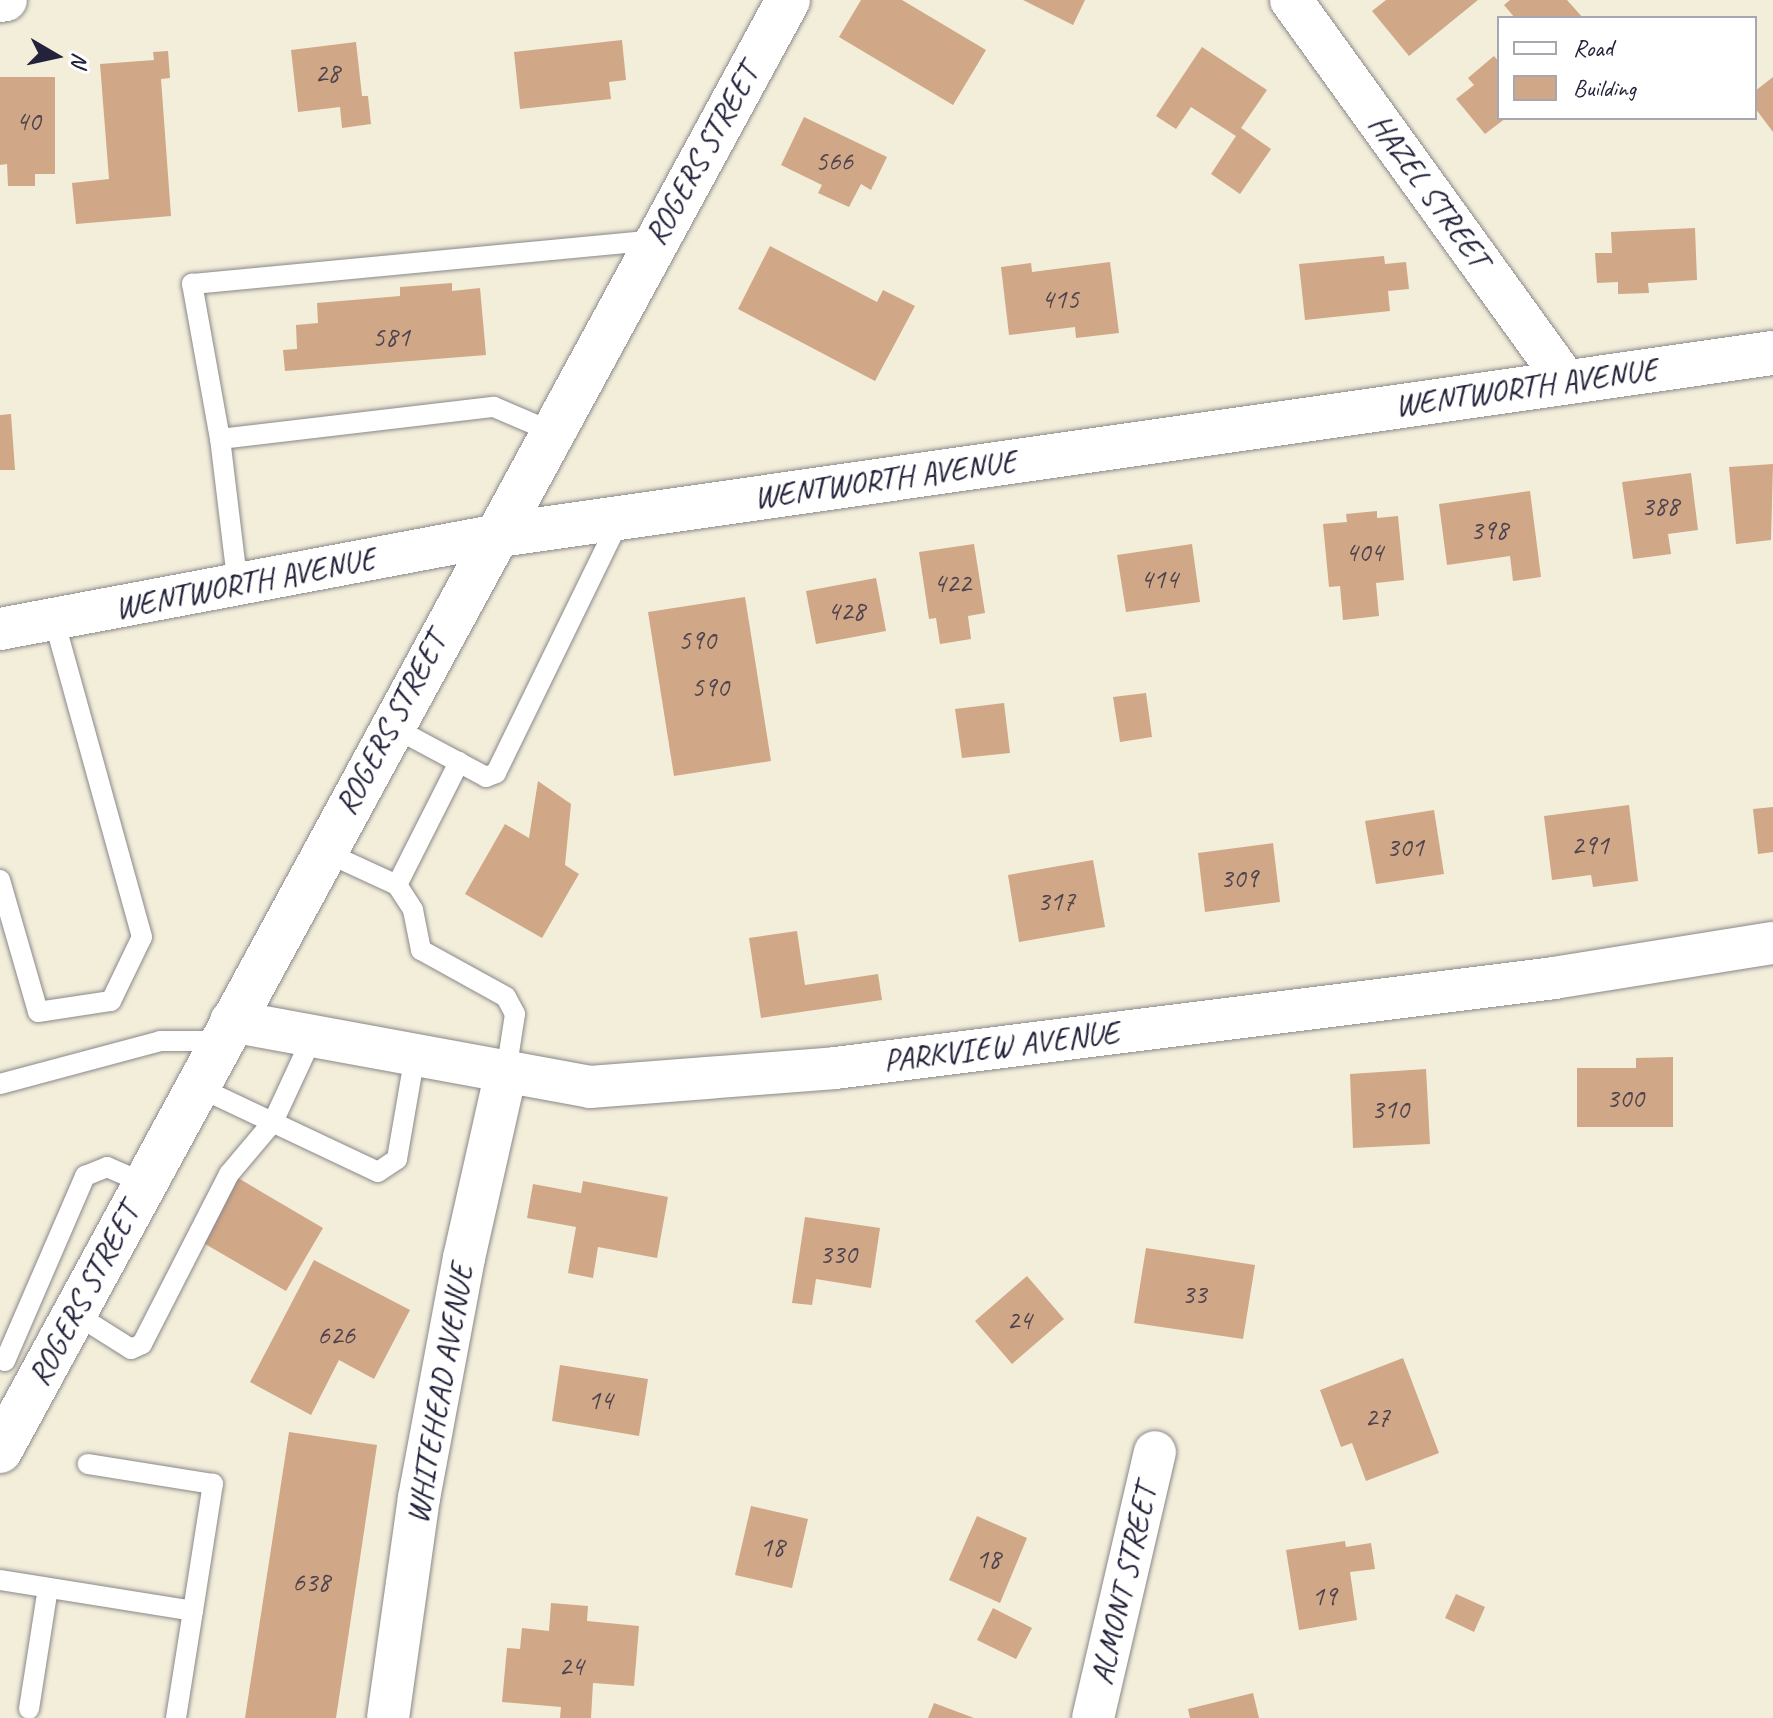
<!DOCTYPE html>
<html>
<head>
<meta charset="utf-8">
<style>
	body { margin:0 }
	#map { position:relative; width:1773px; height:1718px; overflow:hidden; background:#f3eeda; font-family:Caveat,sans-serif }
	div>[style] { position:absolute }
	[style*='--x'] { left:calc(var(--x)*1px); top:calc(var(--y)*1px); width:calc(var(--w)*1px); rotate:calc(var(--a)*1deg) }
	.building>* { inset:0; background:#d0a787 }
	.roads { filter:drop-shadow(0 0 2px #8a888a) drop-shadow(0 0 2px #8a888a) }
	.lane>* { height:20px; margin:-10px; padding:0 10px; transform-origin:10px; border-radius:10px; background:#fff }
	.street>* { height:42px; margin:-21px; padding:0 21px; transform-origin:21px; border-radius:21px; background:#fff }
	.secondary>* { height:44px; margin:-22px; padding:0 22px; transform-origin:22px; border-radius:22px; background:#fff }
	span { translate:-50% -50%; white-space:nowrap; text-align:center; line-height:1.15; -webkit-text-stroke:7px #fff; paint-order:stroke }
	.number-label { font-size:28px; color:#4e434e }
	.number-label span { -webkit-text-stroke-width:0 }
	.street-label { font-size:32px; color:#22223b }
	.legend { position:absolute; left:1497px; top:16px; width:260px; height:104px; box-sizing:border-box; background:#fff; border:2px solid #a7a7b1; margin:0; padding:10px 14px; list-style:none; font-size:24px; color:#22223b }
	.legend li { display:flex; align-items:center; gap:16px; height:40px }
	.legend b { width:40px; border:2px solid #a7a7b1 }
	.north { position:absolute; left:16px; top:16px; width:80px; height:80px; -webkit-text-stroke:6px #fff; paint-order:stroke; rotate:99deg; font-size:22px; font-weight:700; line-height:32px; text-align:center; color:#22223b }
	.north::after { content:''; display:block; margin:auto; width:28px; height:36px; background:#22223b; clip-path:polygon(50% 0,100% 100%,50% 72%,0 100%) }
</style>
</head>
<body>
<div id="map">
	<div class="building">
		<i style="clip-path:polygon(861px 0,902px 0,986px 50px,953px 105px,839px 37px)"></i>
		<i style="clip-path:polygon(1023px 0,1085px 0,1073px 25px)"></i>
		<i style="clip-path:polygon(1386px 0,1478px 0,1409px 56px,1372px 11px)"></i>
		<i style="clip-path:polygon(1510px 0,1567px 0,1583px 18px,1515px 18px,1504px 5px)"></i>
		<i style="clip-path:polygon(622px 40px,626px 80px,609px 82px,611px 99px,520px 109px,514px 52px)"></i>
		<i style="clip-path:polygon(356px 42px,362px 96px,368px 96px,371px 124px,342px 128px,340px 107px,298px 112px,291px 50px)"></i>
		<i style="clip-path:polygon(1202px 47px,1267px 90px,1241px 128px,1271px 149px,1240px 194px,1211px 174px,1236px 136px,1191px 107px,1176px 129px,1156px 116px)"></i>
		<i style="clip-path:polygon(168px 51px,170px 78px,161px 79px,171px 216px,76px 224px,72px 183px,109px 179px,100px 64px,154px 60px,153px 52px)"></i>
		<i style="clip-path:polygon(1494px 56px,1499px 62px,1499px 118px,1506px 118px,1485px 134px,1456px 99px,1474px 85px,1468px 78px)"></i>
		<i style="clip-path:polygon(0 77px,55px 77px,55px 174px,35px 174px,35px 186px,8px 186px,7px 164px,0 165px)"></i>
		<i style="clip-path:polygon(1773px 77px,1773px 132px,1755px 108px,1755px 91px)"></i>
		<i style="clip-path:polygon(804px 117px,887px 157px,871px 190px,861px 184px,849px 207px,818px 193px,822px 185px,781px 165px)"></i>
		<i style="clip-path:polygon(1695px 228px,1697px 280px,1648px 283px,1649px 293px,1618px 294px,1618px 282px,1597px 283px,1595px 253px,1612px 253px,1611px 232px)"></i>
		<i style="clip-path:polygon(770px 246px,877px 302px,883px 290px,915px 306px,875px 381px,738px 309px)"></i>
		<i style="clip-path:polygon(1384px 256px,1385px 264px,1406px 262px,1409px 289px,1388px 291px,1390px 311px,1305px 320px,1299px 264px)"></i>
		<i style="clip-path:polygon(1110px 262px,1119px 333px,1076px 338px,1075px 327px,1009px 335px,1001px 267px,1031px 263px,1032px 272px)"></i>
		<i style="clip-path:polygon(452px 283px,452px 291px,480px 288px,486px 355px,285px 371px,283px 350px,297px 349px,296px 325px,318px 323px,317px 303px,400px 296px,400px 287px)"></i>
		<i style="clip-path:polygon(11px 414px,15px 470px,0 470px,0 415px)"></i>
		<i style="clip-path:polygon(1773px 464px,1771px 540px,1736px 544px,1729px 467px)"></i>
		<i style="clip-path:polygon(1691px 473px,1698px 530px,1668px 534px,1671px 554px,1633px 559px,1622px 482px)"></i>
		<i style="clip-path:polygon(1530px 491px,1541px 577px,1513px 581px,1510px 556px,1447px 565px,1439px 504px)"></i>
		<i style="clip-path:polygon(1377px 511px,1377px 518px,1398px 516px,1404px 580px,1376px 583px,1379px 616px,1343px 620px,1340px 586px,1329px 587px,1323px 524px,1347px 522px,1346px 514px)"></i>
		<i style="clip-path:polygon(974px 544px,985px 613px,968px 616px,971px 639px,940px 644px,936px 618px,929px 619px,919px 552px)"></i>
		<i style="clip-path:polygon(1192px 544px,1200px 602px,1126px 612px,1117px 555px)"></i>
		<i style="clip-path:polygon(876px 578px,886px 631px,816px 644px,806px 591px)"></i>
		<i style="clip-path:polygon(745px 597px,771px 761px,674px 776px,648px 612px)"></i>
		<i style="clip-path:polygon(1146px 693px,1152px 737px,1120px 742px,1113px 697px)"></i>
		<i style="clip-path:polygon(1004px 703px,1010px 753px,962px 758px,955px 709px)"></i>
		<i style="clip-path:polygon(538px 781px,571px 804px,565px 865px,579px 874px,542px 938px,465px 894px,505px 824px,529px 838px)"></i>
		<i style="clip-path:polygon(1629px 805px,1638px 881px,1593px 887px,1591px 875px,1552px 880px,1544px 816px)"></i>
		<i style="clip-path:polygon(1773px 807px,1773px 852px,1758px 854px,1753px 809px)"></i>
		<i style="clip-path:polygon(1434px 810px,1444px 874px,1376px 884px,1365px 821px)"></i>
		<i style="clip-path:polygon(1273px 843px,1280px 902px,1205px 912px,1198px 853px)"></i>
		<i style="clip-path:polygon(1093px 860px,1105px 927px,1019px 942px,1008px 875px)"></i>
		<i style="clip-path:polygon(797px 931px,805px 985px,878px 974px,882px 1000px,761px 1018px,749px 938px)"></i>
		<i style="clip-path:polygon(1673px 1057px,1673px 1127px,1577px 1127px,1577px 1068px,1636px 1068px,1636px 1058px)"></i>
		<i style="clip-path:polygon(1426px 1069px,1430px 1144px,1353px 1148px,1350px 1074px)"></i>
		<i style="clip-path:polygon(238px 1178px,323px 1228px,286px 1291px,200px 1241px)"></i>
		<i style="clip-path:polygon(583px 1181px,668px 1197px,657px 1258px,598px 1247px,593px 1278px,568px 1273px,576px 1227px,527px 1218px,533px 1184px,581px 1193px)"></i>
		<i style="clip-path:polygon(805px 1217px,880px 1228px,871px 1288px,816px 1279px,812px 1305px,792px 1303px)"></i>
		<i style="clip-path:polygon(1146px 1248px,1255px 1265px,1243px 1339px,1134px 1323px)"></i>
		<i style="clip-path:polygon(314px 1260px,410px 1310px,374px 1379px,339px 1360px,311px 1415px,250px 1382px)"></i>
		<i style="clip-path:polygon(1027px 1276px,1064px 1319px,1012px 1364px,975px 1321px)"></i>
		<i style="clip-path:polygon(1403px 1358px,1439px 1453px,1366px 1481px,1352px 1443px,1341px 1447px,1320px 1390px)"></i>
		<i style="clip-path:polygon(560px 1365px,648px 1379px,639px 1436px,552px 1421px)"></i>
		<i style="clip-path:polygon(289px 1432px,377px 1445px,336px 1718px,245px 1718px)"></i>
		<i style="clip-path:polygon(751px 1506px,808px 1519px,792px 1588px,735px 1575px)"></i>
		<i style="clip-path:polygon(977px 1516px,1027px 1538px,1000px 1603px,949px 1580px)"></i>
		<i style="clip-path:polygon(1345px 1541px,1346px 1547px,1371px 1543px,1375px 1569px,1350px 1572px,1357px 1620px,1299px 1630px,1286px 1550px)"></i>
		<i style="clip-path:polygon(1456px 1594px,1485px 1607px,1474px 1632px,1445px 1618px)"></i>
		<i style="clip-path:polygon(551px 1603px,588px 1606px,587px 1621px,639px 1626px,634px 1686px,593px 1683px,591px 1718px,560px 1718px,561px 1707px,502px 1702px,507px 1648px,520px 1649px,522px 1628px,549px 1631px)"></i>
		<i style="clip-path:polygon(993px 1608px,1032px 1628px,1016px 1659px,977px 1640px)"></i>
		<i style="clip-path:polygon(1253px 1693px,1259px 1718px,1190px 1718px,1188px 1709px)"></i>
		<i style="clip-path:polygon(934px 1703px,974px 1718px,928px 1718px)"></i>
	</div>
	<div class="roads">
		<div class="lane">
			<i style="--x:220;--y:439;--w:276;--a:-6.7"></i>
			<i style="--x:494;--y:407;--w:61;--a:23.2"></i>
			<i style="--x:238;--y:587;--w:149;--a:-96.9"></i>
			<i style="--x:220;--y:439;--w:158;--a:-100.2"></i>
			<i style="--x:192;--y:284;--w:465;--a:-5.4"></i>
			<i style="--x:391;--y:726;--w:108;--a:28.2"></i>
			<i style="--x:486;--y:777;--w:11;--a:-22"></i>
			<i style="--x:496;--y:773;--w:285;--a:-64"></i>
			<i style="--x:323;--y:851;--w:81;--a:24.7"></i>
			<i style="--x:397;--y:885;--w:138;--a:-63.2"></i>
			<i style="--x:0;--y:880;--w:137;--a:73.9"></i>
			<i style="--x:38;--y:1012;--w:74;--a:-8.6"></i>
			<i style="--x:111;--y:1001;--w:71;--a:-64.2"></i>
			<i style="--x:142;--y:937;--w:330;--a:-105.5"></i>
			<i style="--x:397;--y:885;--w:30;--a:57"></i>
			<i style="--x:413;--y:910;--w:41;--a:78.7"></i>
			<i style="--x:421;--y:950;--w:97;--a:28.9"></i>
			<i style="--x:506;--y:997;--w:19;--a:62"></i>
			<i style="--x:515;--y:1014;--w:59;--a:98.8"></i>
			<i style="--x:0;--y:1084;--w:166;--a:-15"></i>
			<i style="--x:160;--y:1041;--w:60;--a:0"></i>
			<i style="--x:196;--y:1086;--w:201;--a:25.3"></i>
			<i style="--x:378;--y:1172;--w:23;--a:-34"></i>
			<i style="--x:397;--y:1159;--w:106;--a:-80.2"></i>
			<i style="--x:74;--y:1313;--w:67;--a:32.3"></i>
			<i style="--x:131;--y:1349;--w:12;--a:-24"></i>
			<i style="--x:142;--y:1344;--w:191;--a:-62.9"></i>
			<i style="--x:229;--y:1174;--w:68;--a:-49.8"></i>
			<i style="--x:273;--y:1122;--w:95;--a:-65.1"></i>
			<i style="--x:5;--y:1361;--w:202;--a:-66.6"></i>
			<i style="--x:85;--y:1176;--w:24;--a:-22"></i>
			<i style="--x:107;--y:1167;--w:40;--a:23.4"></i>
			<i style="--x:0;--y:1580;--w:195;--a:9.1"></i>
			<i style="--x:193;--y:1611;--w:129;--a:-81.1"></i>
			<i style="--x:213;--y:1484;--w:127;--a:-170.9"></i>
			<i style="--x:29;--y:1709;--w:122;--a:-81.1"></i>
			<i style="--x:176;--y:1718;--w:108;--a:-81"></i>
		</div>
		<div class="street">
			<i style="--x:1291;--y:0;--w:472;--a:54.2"></i>
			<i style="--x:0;--y:1;--w:6;--a:-9"></i>
			<i style="--x:0;--y:629;--w:502;--a:-10.68"></i>
			<i style="--x:231;--y:1021;--w:365;--a:10.4"></i>
			<i style="--x:590;--y:1087;--w:246;--a:-4.4"></i>
			<i style="--x:835;--y:1068;--w:725;--a:-7.13"></i>
			<i style="--x:1554;--y:978;--w:222;--a:-9.1"></i>
			<i style="--x:388;--y:1718;--w:222;--a:-82"></i>
			<i style="--x:419;--y:1498;--w:244;--a:-79.4"></i>
			<i style="--x:464;--y:1258;--w:191;--a:-77.3"></i>
			<i style="--x:1093;--y:1718;--w:273;--a:-76.9"></i>
		</div>
		<div class="secondary">
			<i style="--x:493;--y:536;--w:1293;--a:-8.14"></i>
			<i style="--x:0;--y:1451;--w:1651;--a:-61.49"></i>
		</div>
	</div>
	<div class="number-label">
		<span style="left:327px;top:73px">28</span>
		<span style="left:28px;top:121px">40</span>
		<span style="left:834px;top:161px">566</span>
		<span style="left:1060px;top:299px">415</span>
		<span style="left:391px;top:337px">581</span>
		<span style="left:1660px;top:506px">388</span>
		<span style="left:1489px;top:530px">398</span>
		<span style="left:1364px;top:552px">404</span>
		<span style="left:1159px;top:579px">414</span>
		<span style="left:952px;top:583px">422</span>
		<span style="left:846px;top:611px">428</span>
		<span style="left:697px;top:640px">590</span>
		<span style="left:710px;top:687px">590</span>
		<span style="left:1590px;top:845px">291</span>
		<span style="left:1405px;top:847px">301</span>
		<span style="left:1239px;top:878px">309</span>
		<span style="left:1056px;top:901px">317</span>
		<span style="left:1625px;top:1098px">300</span>
		<span style="left:1390px;top:1109px">310</span>
		<span style="left:838px;top:1254px">330</span>
		<span style="left:1194px;top:1294px">33</span>
		<span style="left:1019px;top:1320px">24</span>
		<span style="left:336px;top:1335px">626</span>
		<span style="left:600px;top:1400px">14</span>
		<span style="left:1377px;top:1417px">27</span>
		<span style="left:772px;top:1547px">18</span>
		<span style="left:988px;top:1559px">18</span>
		<span style="left:311px;top:1582px">638</span>
		<span style="left:1324px;top:1596px">19</span>
		<span style="left:571px;top:1666px">24</span>
	</div>
	<div class="street-label">
		<span style="left:702px;top:155px;rotate:-61deg">ROGERS STREET</span>
		<span style="left:1429px;top:191px;rotate:54deg">HAZEL STREET</span>
		<span style="left:1526px;top:388px;rotate:-8deg">WENTWORTH AVENUE</span>
		<span style="left:885px;top:480px;rotate:-8deg">WENTWORTH AVENUE</span>
		<span style="left:245px;top:584px;rotate:-11deg">WENTWORTH AVENUE</span>
		<span style="left:391px;top:724px;rotate:-62deg">ROGERS STREET</span>
		<span style="left:1001px;top:1047px;rotate:-7deg">PARKVIEW AVENUE</span>
		<span style="left:84px;top:1295px;rotate:-62deg">ROGERS STREET</span>
		<span style="left:440px;top:1394px;rotate:-80deg">WHITEHEAD AVENUE</span>
		<span style="left:1124px;top:1585px;rotate:-77deg">ALMONT STREET</span>
	</div>
	<ul class="legend">
	<li><b style="height:10px;background:#fff"></b>Road</li>
	<li><b style="height:22px;background:#d0a787"></b>Building</li>
	</ul>
	<div class="north">N</div>
</div>
</body>
</html>
